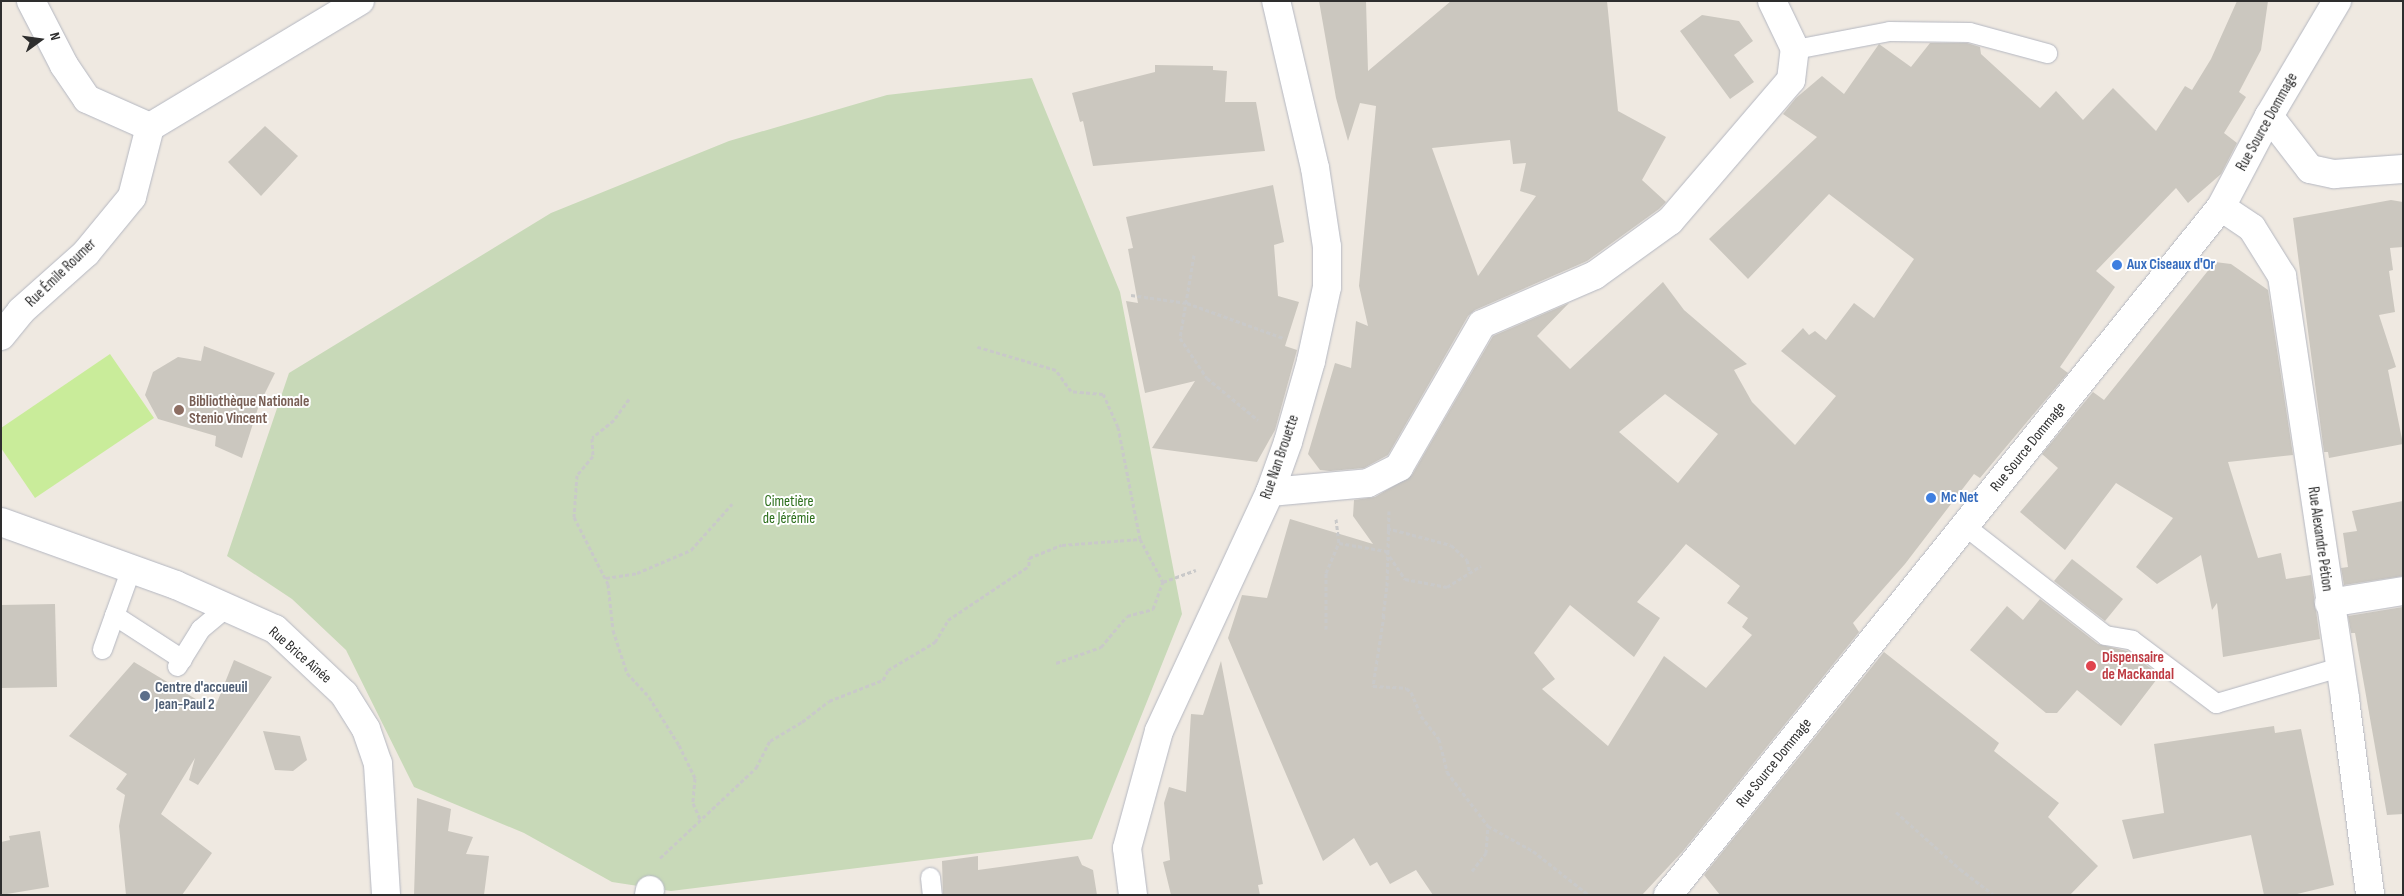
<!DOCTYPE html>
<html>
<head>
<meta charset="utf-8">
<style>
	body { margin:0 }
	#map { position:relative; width:2404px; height:896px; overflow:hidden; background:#efe9e1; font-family:"Sofia Sans Condensed",sans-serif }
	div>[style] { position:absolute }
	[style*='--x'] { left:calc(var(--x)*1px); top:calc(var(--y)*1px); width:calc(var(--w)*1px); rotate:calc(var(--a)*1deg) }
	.cemetery>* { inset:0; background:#c8d9b8 }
	.pitch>* { inset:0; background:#c9ec9a }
	.building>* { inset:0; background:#cbc7bf }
	.path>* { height:3px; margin-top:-1.5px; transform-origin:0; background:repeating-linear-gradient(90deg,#c9c9c9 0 4px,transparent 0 6.5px) }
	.roads { filter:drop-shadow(0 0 1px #b4b7c1) drop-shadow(0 0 1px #b4b7c1) }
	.lane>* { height:19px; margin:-9.5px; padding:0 9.5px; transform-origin:9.5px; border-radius:9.5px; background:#fff }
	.street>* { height:28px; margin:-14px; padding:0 14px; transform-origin:14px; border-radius:14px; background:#fff }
	.secondary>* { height:28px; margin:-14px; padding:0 14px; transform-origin:14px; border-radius:14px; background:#fff }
	.dots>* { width:14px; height:14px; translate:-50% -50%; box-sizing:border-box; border:2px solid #fff; border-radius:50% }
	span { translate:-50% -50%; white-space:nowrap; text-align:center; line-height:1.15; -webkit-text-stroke:4px #fff; paint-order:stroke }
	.street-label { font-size:15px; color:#2e2e2e }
	.shop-label { font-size:15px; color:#366cbe; font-weight:700 }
	.left { translate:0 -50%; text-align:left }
	.education-label { font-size:15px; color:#785e54; font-weight:700 }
	.park-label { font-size:15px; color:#2c6e1b }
	.health-label { font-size:15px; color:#be3a42; font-weight:700 }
	.service-label { font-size:15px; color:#4e5e75; font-weight:700 }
	.frame { position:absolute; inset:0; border:2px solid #2e2e2e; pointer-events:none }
	.north { position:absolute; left:15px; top:15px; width:50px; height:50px; -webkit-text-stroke:4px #fff; paint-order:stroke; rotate:76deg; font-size:14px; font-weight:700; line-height:20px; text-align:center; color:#2e2e2e }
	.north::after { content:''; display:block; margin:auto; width:18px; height:22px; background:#2e2e2e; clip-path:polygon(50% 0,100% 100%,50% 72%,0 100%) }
</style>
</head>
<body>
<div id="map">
	<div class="cemetery">
		<i style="clip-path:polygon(1032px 78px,1120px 292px,1182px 614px,1092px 839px,671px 891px,612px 882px,524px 833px,414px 787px,346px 650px,292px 599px,227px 556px,289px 373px,551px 213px,729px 141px,887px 95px)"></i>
	</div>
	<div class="pitch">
		<i style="clip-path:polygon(110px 354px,154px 418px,35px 498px,1px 448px,1px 428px)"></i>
	</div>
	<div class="building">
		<i style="clip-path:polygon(evenodd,1319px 1px,1366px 1px,1368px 71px,1451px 1px,1607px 1px,1618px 111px,1666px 137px,1642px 180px,1666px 202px,1659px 209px,1587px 261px,1475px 310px,1468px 316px,1388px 455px,1364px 468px,1330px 471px,1320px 470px,1308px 454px,1335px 363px,1351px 368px,1356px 321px,1368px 326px,1359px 286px,1376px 106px,1360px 103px,1348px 141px,1336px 98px,1319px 1px,1510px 140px,1513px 164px,1526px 163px,1520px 191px,1536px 196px,1478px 276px,1432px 148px,1510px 140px)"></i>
		<i style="clip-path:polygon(evenodd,2237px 1px,2268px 1px,2261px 50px,2239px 92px,2246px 97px,2224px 133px,2237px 143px,2221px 174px,2188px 203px,2176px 188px,2096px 271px,2115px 287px,2060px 367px,2068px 373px,1980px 478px,1974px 474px,1905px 564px,1853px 623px,1859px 632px,1683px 851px,1642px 895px,1433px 895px,1416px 870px,1390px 884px,1377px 862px,1370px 866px,1354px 838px,1323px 861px,1228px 638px,1242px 595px,1267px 598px,1290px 519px,1373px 544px,1353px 516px,1354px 500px,1375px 497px,1412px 475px,1493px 336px,1569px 303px,1537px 336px,1570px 369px,1663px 282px,1684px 310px,1747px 364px,1734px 370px,1752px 402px,1795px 445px,1836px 396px,1781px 351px,1803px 328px,1809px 335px,1815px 331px,1826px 340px,1854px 303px,1874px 318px,1914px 259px,1829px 194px,1748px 279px,1709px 239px,1817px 137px,1783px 114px,1796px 98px,1822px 76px,1844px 94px,1879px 44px,1911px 67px,1930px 43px,1967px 43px,1980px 47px,1981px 54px,2040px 108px,2056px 91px,2083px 120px,2113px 88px,2156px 131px,2185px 86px,2192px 90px,2211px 59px,2237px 1px,1665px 394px,1718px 434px,1678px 483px,1619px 432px,1665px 394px,2237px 1px,1686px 544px,1740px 586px,1727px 603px,1748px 618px,1742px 627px,1752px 635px,1706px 688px,1664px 656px,1608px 746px,1542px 689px,1555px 679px,1534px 653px,1570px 605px,1634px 657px,1660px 618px,1637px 602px,1686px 544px)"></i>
		<i style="clip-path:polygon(1702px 15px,1739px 21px,1753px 41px,1734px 55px,1754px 82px,1730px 99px,1680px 31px)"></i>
		<i style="clip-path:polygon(1155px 65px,1213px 66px,1213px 70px,1227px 71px,1225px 102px,1256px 102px,1265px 151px,1093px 166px,1083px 121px,1080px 122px,1072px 93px,1155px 72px)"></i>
		<i style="clip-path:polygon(265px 126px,298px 156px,261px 196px,228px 162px)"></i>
		<i style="clip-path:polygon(1273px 185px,1284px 242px,1274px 245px,1278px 296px,1299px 302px,1285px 346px,1297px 350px,1275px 430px,1257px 462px,1152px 448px,1195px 381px,1145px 393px,1126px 301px,1138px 303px,1128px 249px,1133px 248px,1126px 217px)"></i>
		<i style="clip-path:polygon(2391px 200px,2403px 202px,2403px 247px,2390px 248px,2393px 270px,2389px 271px,2395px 312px,2379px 315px,2396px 367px,2388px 370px,2403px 444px,2329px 458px,2328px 452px,2324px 452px,2293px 218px)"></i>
		<i style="clip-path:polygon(2215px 262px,2231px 264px,2268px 290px,2293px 455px,2228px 462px,2258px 558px,2281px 553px,2286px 579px,2311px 575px,2320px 639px,2223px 657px,2217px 603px,2212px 610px,2201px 555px,2157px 584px,2136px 567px,2173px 518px,2116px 483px,2065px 550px,2020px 512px,2058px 468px,2042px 454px,2093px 392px,2104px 400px)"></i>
		<i style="clip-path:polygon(204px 346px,275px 373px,259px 405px,242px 458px,215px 446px,216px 436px,158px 419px,145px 395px,153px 372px,178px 357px,201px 361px)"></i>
		<i style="clip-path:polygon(2403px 501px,2403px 576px,2344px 585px,2341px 568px,2348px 567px,2343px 533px,2357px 531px,2352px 511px)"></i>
		<i style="clip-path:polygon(2072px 559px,2123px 599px,2105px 621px,2054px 581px)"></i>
		<i style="clip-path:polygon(2040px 599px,2098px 644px,2127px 651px,2160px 675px,2121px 726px,2077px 690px,2057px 713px,2046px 713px,1970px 650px,2007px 606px,2023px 620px)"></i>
		<i style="clip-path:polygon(55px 604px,57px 687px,1px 688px,1px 605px)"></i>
		<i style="clip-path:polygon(2403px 607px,2403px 814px,2387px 815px,2355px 633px,2351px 633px,2348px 616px)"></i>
		<i style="clip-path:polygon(1884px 652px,1999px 743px,1994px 751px,2059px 803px,2048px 817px,2098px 866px,2070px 895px,1720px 895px,1704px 875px)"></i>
		<i style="clip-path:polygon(234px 660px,272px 677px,198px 785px,189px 780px,195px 758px,161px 814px,212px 853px,182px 895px,126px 895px,119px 826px,125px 795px,116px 789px,127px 774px,69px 736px,134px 662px,214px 710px)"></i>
		<i style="clip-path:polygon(1221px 661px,1263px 884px,1258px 885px,1260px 895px,1171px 895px,1163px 862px,1170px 860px,1164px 803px,1169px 787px,1186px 792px,1191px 714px,1203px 715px)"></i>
		<i style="clip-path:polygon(2274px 726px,2275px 733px,2301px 729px,2334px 885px,2293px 895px,2264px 895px,2251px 835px,2133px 859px,2122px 820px,2164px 813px,2154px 744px)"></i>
		<i style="clip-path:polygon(263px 731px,300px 736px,307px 760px,293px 771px,275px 770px)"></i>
		<i style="clip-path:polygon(417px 798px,451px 809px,448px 831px,473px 837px,466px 854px,489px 856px,484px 895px,414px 895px)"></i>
		<i style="clip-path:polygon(40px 831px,49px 887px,1px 895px,1px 842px,10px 840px,9px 836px)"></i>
		<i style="clip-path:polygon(978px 856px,978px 870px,1078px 856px,1082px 865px,1093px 870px,1097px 895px,943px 895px,942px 861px)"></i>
	</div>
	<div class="path">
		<i style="--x:1194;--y:255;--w:84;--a:99.6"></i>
		<i style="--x:1180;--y:338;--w:48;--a:56"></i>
		<i style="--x:1207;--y:378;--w:66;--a:39.5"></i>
		<i style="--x:1131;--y:295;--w:57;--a:8.1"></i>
		<i style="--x:1187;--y:303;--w:102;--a:20"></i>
		<i style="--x:629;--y:399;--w:26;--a:126"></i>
		<i style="--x:614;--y:420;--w:28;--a:141"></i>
		<i style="--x:592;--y:438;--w:18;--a:87"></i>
		<i style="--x:593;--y:456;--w:25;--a:130"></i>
		<i style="--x:577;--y:475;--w:42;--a:94.1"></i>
		<i style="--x:574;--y:517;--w:75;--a:63.1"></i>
		<i style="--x:608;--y:584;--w:46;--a:83.8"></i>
		<i style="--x:613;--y:630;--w:45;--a:72"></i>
		<i style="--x:627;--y:673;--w:33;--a:47"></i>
		<i style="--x:649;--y:697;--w:57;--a:58"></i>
		<i style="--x:679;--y:745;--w:37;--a:64"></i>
		<i style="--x:695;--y:778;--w:25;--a:95"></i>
		<i style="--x:693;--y:803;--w:17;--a:66"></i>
		<i style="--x:1336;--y:519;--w:24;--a:83"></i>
		<i style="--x:1339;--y:543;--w:48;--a:9.7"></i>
		<i style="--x:1386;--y:551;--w:34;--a:56"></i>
		<i style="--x:1405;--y:579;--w:43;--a:10.8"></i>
		<i style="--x:1447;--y:587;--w:40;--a:-32"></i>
		<i style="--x:1387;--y:528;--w:66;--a:14.9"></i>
		<i style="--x:1451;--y:545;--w:22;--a:43"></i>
		<i style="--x:1467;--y:560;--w:13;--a:77"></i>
		<i style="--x:1140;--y:539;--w:49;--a:61.9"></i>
		<i style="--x:1163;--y:582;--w:35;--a:-20"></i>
		<i style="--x:606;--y:578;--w:31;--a:-9"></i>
		<i style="--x:637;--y:573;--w:59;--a:-23.1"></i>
		<i style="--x:691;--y:550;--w:62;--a:-48.3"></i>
		<i style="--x:1384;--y:615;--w:72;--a:98.8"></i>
		<i style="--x:1373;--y:686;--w:33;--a:3"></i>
		<i style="--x:1406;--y:688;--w:6;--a:39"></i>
		<i style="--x:1411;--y:692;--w:26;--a:67"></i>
		<i style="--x:1421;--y:716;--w:29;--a:52"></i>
		<i style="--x:1439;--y:739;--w:34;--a:76"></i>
		<i style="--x:1447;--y:772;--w:68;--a:52.8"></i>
		<i style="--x:1488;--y:826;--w:51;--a:29.1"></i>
		<i style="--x:1533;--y:851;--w:71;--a:38.2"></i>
		<i style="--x:1383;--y:617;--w:31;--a:-83"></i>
		<i style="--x:1387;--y:586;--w:75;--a:-88.5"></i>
		<i style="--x:1326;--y:629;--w:56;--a:-90"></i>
		<i style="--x:1326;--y:573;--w:33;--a:-67"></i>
		<i style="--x:1056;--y:663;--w:48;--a:-19.6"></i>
		<i style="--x:1101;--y:647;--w:40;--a:-50"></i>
		<i style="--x:1127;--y:616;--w:27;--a:-15"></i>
		<i style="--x:1153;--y:609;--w:29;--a:-70"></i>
		<i style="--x:1896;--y:812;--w:86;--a:41.7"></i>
		<i style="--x:1960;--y:869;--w:43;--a:37.4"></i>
		<i style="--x:660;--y:858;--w:132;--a:-43.2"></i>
		<i style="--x:756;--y:768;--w:30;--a:-63"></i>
		<i style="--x:770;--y:741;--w:37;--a:-31"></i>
		<i style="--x:802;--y:722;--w:34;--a:-38"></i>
		<i style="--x:829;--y:701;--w:58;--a:-21.3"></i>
		<i style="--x:883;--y:680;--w:11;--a:-63"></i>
		<i style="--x:888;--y:670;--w:55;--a:-30.8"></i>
		<i style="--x:935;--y:642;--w:26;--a:-59"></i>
		<i style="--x:948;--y:620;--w:97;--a:-33.7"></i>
		<i style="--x:1029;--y:566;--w:8;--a:-90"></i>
		<i style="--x:1029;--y:558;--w:35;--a:-22"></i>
		<i style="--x:1062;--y:545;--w:78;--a:-4.4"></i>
		<i style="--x:1140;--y:539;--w:114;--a:-101.1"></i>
		<i style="--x:1118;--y:427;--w:36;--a:-114"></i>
		<i style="--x:1103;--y:394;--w:32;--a:-175"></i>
		<i style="--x:1071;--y:391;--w:26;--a:-126"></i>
		<i style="--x:1056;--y:370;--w:84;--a:-163.5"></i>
		<i style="--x:1472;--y:871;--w:23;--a:-52"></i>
		<i style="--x:1486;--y:853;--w:27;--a:-86"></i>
	</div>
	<div class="roads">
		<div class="lane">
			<i style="--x:1795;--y:49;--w:96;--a:-10.8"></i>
			<i style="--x:1889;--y:31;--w:80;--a:0.7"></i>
			<i style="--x:1969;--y:32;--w:81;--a:15.1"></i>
			<i style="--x:1965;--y:526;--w:177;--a:37.9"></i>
			<i style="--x:2105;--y:635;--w:27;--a:10"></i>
			<i style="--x:2132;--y:640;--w:105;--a:36.9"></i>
			<i style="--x:2216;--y:703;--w:128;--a:-16.3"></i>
			<i style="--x:114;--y:615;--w:81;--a:32.9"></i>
			<i style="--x:102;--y:649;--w:86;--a:-70.3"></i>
			<i style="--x:177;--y:666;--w:44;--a:-58.1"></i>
			<i style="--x:200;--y:629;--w:34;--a:-40"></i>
			<i style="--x:930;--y:877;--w:18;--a:84"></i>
		</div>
		<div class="street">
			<i style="--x:2269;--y:116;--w:67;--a:52.3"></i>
			<i style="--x:2310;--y:169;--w:25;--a:12"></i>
			<i style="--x:2334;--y:174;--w:69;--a:-4.1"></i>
			<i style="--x:150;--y:127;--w:245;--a:-31"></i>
			<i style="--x:2221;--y:207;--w:37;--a:34"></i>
			<i style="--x:2252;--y:228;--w:57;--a:58"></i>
			<i style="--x:2282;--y:276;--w:428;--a:81.5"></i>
			<i style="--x:2345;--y:699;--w:198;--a:82.7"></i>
			<i style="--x:1270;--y:492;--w:98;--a:-5.2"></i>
			<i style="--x:1368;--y:483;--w:35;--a:-27"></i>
			<i style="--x:1399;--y:467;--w:165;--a:-59.9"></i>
			<i style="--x:1482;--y:324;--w:123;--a:-23.4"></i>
			<i style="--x:1595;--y:275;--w:92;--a:-35.8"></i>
			<i style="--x:1670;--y:221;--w:186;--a:-49.4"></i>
			<i style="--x:1791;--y:80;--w:31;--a:-83"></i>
			<i style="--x:1795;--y:49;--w:53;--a:-115.6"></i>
			<i style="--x:2329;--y:603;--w:75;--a:-9.2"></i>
			<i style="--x:649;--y:895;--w:5;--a:-79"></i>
			<i style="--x:1133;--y:895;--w:47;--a:-97.3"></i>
			<i style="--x:1127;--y:848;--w:121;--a:-74.7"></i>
			<i style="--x:1159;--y:731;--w:264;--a:-65.1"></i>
			<i style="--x:1270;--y:492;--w:53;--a:-70.2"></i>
			<i style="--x:1288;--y:442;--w:84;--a:-74.1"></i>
			<i style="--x:1311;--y:361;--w:76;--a:-77.8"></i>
			<i style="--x:1327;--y:287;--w:40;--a:-90"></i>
			<i style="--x:1327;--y:247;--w:80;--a:-98.6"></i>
			<i style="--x:1315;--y:168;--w:171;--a:-103.1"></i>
		</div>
		<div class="secondary">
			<i style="--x:1;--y:336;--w:32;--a:-51"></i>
			<i style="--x:21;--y:311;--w:87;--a:-41.7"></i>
			<i style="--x:86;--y:253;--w:72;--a:-50.6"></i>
			<i style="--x:132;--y:197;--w:72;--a:-75.6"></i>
			<i style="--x:150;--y:127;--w:69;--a:-156"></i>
			<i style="--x:87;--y:99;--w:41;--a:-124.1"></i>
			<i style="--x:64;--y:65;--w:72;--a:-117.3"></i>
			<i style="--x:1;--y:522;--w:186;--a:19.8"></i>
			<i style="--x:176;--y:585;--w:108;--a:24"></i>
			<i style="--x:275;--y:629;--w:95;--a:43.3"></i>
			<i style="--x:344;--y:694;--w:41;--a:57.8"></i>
			<i style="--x:366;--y:729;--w:37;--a:71"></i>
			<i style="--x:378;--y:764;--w:131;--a:86.5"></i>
			<i style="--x:1668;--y:895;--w:883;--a:-51.21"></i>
			<i style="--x:2221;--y:207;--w:103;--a:-62.2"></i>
			<i style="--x:2269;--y:116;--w:134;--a:-59.4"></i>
		</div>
	</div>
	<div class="dots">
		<i style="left:2117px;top:265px;background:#3f7fe0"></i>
		<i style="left:179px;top:410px;background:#8d6e63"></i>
		<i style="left:1931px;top:498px;background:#3f7fe0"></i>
		<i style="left:2091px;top:666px;background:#e0444e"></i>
		<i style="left:145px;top:696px;background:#5c6f8a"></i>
	</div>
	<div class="street-label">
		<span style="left:2267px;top:122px;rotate:-61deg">Rue Source Dommage</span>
		<span style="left:61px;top:273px;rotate:-44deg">Rue Émile Roumer</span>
		<span style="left:2028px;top:447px;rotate:-51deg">Rue Source Dommage</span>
		<span style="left:1280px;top:457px;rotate:-71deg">Rue Nan Brouette</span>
		<span style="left:2320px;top:539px;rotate:82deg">Rue Alexandre Pétion</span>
		<span style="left:300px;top:655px;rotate:41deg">Rue Brice Aînée</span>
		<span style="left:1774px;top:763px;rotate:-51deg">Rue Source Dommage</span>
	</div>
	<div class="shop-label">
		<span class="left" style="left:2127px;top:265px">Aux Ciseaux d'Or</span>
		<span class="left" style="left:1941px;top:498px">Mc Net</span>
	</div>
	<div class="education-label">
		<span class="left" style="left:189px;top:410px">Bibliothèque Nationale<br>Stenio Vincent</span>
	</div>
	<div class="park-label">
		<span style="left:789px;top:510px">Cimetière<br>de Jérémie</span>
	</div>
	<div class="health-label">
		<span class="left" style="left:2102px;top:666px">Dispensaire<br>de Mackandal</span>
	</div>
	<div class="service-label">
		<span class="left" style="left:155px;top:696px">Centre d'accueuil<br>Jean-Paul 2</span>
	</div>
	<div class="frame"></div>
	<div class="north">N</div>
</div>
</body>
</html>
